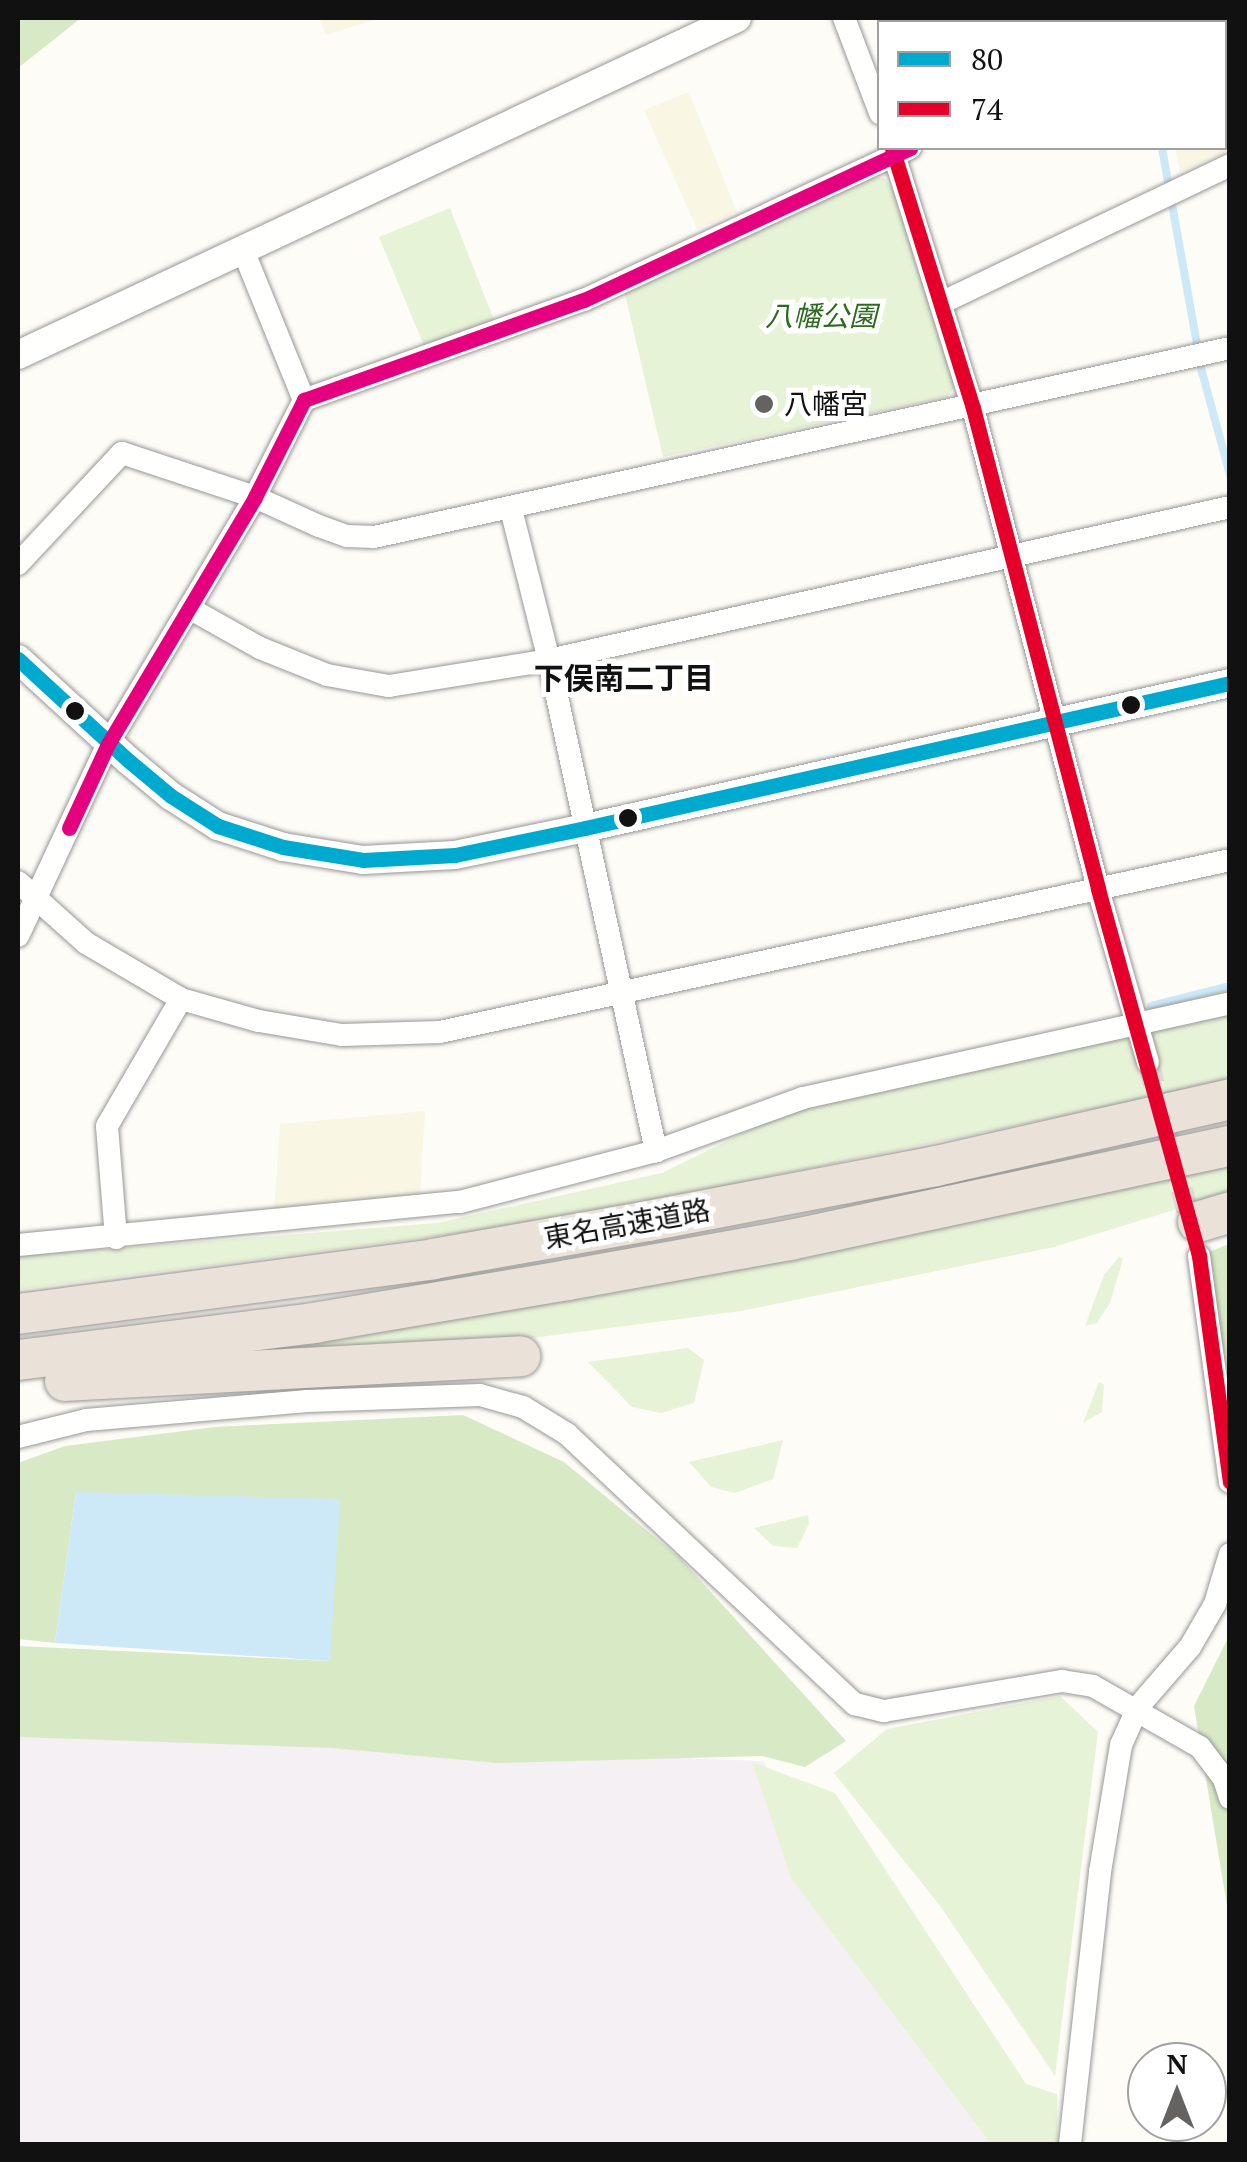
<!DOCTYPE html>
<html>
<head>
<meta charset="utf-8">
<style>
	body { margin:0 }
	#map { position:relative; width:1247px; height:2162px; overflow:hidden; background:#fdfcf7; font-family:"PT Serif","Noto Sans JP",serif }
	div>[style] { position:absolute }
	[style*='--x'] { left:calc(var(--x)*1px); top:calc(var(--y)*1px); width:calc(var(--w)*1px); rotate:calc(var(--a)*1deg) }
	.industrial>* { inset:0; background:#f5f0f3 }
	.farmland>* { inset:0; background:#f9f7e4 }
	.green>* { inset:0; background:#e7f3d7 }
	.forest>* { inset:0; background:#d8eac5 }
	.water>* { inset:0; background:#cde8f7 }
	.stream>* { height:8px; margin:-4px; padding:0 4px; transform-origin:4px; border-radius:4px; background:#cde8f7 }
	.minor-tunnel>* { height:22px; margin-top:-11px; transform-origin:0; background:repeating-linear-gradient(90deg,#dad9d4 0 22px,transparent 0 33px) }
	.roads { filter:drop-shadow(0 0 2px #979795) drop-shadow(0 0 2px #979795) }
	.minor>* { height:22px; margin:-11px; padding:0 11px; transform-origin:11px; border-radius:11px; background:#fffffe }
	.tertiary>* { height:28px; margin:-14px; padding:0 14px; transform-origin:14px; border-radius:14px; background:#fffffe }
	.motorway>* { height:40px; margin:-20px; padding:0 20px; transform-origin:20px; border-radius:20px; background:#eae1d8 }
	.bus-1>* { height:15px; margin:-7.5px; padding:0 7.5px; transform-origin:7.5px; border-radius:7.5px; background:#00a9ce }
	.bus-2>* { height:15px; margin:-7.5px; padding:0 7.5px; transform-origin:7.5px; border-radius:7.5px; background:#e4002b }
	.bus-3>* { height:15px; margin:-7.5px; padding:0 7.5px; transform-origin:7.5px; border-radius:7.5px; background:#e5007d }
	.dots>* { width:28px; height:28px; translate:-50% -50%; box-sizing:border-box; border:5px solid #fff; border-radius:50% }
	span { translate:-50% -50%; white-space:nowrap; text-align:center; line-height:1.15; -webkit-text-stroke:10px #fff; paint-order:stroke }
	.park-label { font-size:28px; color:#2f6b1f; font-style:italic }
	.poi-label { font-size:28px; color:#111 }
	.left { translate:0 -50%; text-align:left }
	.street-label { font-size:28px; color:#111 }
	.neighbourhood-label { font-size:30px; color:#111; font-weight:700 }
	.frame { position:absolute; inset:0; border:20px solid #111; pointer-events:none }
	.legend { position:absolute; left:877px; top:20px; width:350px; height:130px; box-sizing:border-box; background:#fff; border:2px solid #a0a0a0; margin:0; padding:12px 18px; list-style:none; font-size:30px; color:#111 }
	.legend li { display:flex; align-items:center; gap:20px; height:50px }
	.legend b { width:50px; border:2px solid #a0a0a0 }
	.north { position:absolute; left:1127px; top:2042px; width:100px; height:100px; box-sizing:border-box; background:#fff; border:2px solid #a0a0a0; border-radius:50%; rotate:0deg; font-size:28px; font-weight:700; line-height:40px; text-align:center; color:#111 }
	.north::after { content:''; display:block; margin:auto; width:35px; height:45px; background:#646362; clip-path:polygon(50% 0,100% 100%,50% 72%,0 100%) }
</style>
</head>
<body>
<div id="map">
	<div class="industrial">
		<i style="clip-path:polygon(18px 1735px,763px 1761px,1008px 2144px,18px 2144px)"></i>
	</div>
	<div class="farmland">
		<i style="clip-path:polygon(319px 18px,379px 18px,326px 35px)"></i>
		<i style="clip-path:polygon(1225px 36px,1230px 46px,1229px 151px,1180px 172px,1175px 148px,1224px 148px)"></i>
		<i style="clip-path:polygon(689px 92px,737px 212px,697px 229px,644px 110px)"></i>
		<i style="clip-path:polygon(425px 1111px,420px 1199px,274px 1211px,280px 1124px)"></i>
	</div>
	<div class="green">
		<i style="clip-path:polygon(870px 177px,884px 178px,892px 188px,957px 383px,948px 397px,663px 457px,624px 290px)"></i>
		<i style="clip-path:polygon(450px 208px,494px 320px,424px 346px,379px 237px)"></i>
		<i style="clip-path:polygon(1229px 1013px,1229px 1079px,1145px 1099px,626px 1206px,469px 1232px,18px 1290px,18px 1256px,437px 1223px,662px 1173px,810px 1100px)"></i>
		<i style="clip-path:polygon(1229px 1165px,1229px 1193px,1054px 1247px,741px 1311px,509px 1341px,379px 1353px,301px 1346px,960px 1224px)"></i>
		<i style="clip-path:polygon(1119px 1257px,1123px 1259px,1110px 1303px,1097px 1323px,1085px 1326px,1104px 1275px)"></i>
		<i style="clip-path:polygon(688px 1348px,704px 1360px,694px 1403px,661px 1413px,632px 1407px,588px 1362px)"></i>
		<i style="clip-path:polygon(1099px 1382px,1104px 1385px,1102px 1412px,1083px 1423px)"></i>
		<i style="clip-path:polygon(783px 1440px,773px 1479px,735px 1493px,711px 1487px,689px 1462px)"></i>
		<i style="clip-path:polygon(808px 1515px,809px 1524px,797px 1548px,773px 1546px,754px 1528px)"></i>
		<i style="clip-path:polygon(1060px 1696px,1098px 1732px,1055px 2076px,941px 1907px,834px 1773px,887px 1729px)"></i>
		<i style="clip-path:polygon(752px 1762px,835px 1793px,1026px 2084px,1057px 2094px,1058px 2144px,991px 2144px,791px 1878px)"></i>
	</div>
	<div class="forest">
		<i style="clip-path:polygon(18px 18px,81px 18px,18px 68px)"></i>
		<i style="clip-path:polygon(1229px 1244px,1229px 1391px,1199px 1256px)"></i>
		<i style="clip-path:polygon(463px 1415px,564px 1462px,680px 1558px,846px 1741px,805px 1767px,762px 1756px,497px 1763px,332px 1748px,18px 1737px,18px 1646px,329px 1661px,76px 1492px,55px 1643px,18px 1639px,18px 1463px,65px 1446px,215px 1427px)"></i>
		<i style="clip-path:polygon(1229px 1636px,1229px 1918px,1194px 1706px)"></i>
	</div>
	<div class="water">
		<i style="clip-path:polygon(76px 1492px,340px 1499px,330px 1661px,55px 1643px)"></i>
	</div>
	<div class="stream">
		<i style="--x:1139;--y:18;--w:4;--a:76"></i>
		<i style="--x:1162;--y:148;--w:228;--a:79.9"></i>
		<i style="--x:1202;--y:372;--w:107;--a:74.8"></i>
		<i style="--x:1151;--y:1006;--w:81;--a:-14.2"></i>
	</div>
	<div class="minor-tunnel">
		<i style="--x:1148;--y:1062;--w:176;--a:75.2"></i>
	</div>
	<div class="roads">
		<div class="minor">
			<i style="--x:844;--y:18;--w:102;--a:69.2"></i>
			<i style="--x:1176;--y:22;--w:12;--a:-20"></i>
			<i style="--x:892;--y:148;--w:272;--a:72.7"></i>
			<i style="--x:973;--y:408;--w:497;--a:75.4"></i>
			<i style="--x:1098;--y:889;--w:180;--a:73.9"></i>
			<i style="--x:243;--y:250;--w:162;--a:67.9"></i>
			<i style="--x:941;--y:303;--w:320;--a:-25.5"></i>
			<i style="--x:511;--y:509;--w:156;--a:75.9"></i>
			<i style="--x:549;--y:660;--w:503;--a:77.71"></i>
			<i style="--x:18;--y:564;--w:152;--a:-46.9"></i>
			<i style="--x:122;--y:453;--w:140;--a:18.3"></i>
			<i style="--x:255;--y:497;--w:70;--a:24.4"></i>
			<i style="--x:319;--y:526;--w:30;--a:20"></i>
			<i style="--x:347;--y:536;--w:27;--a:2"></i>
			<i style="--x:374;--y:537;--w:877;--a:-12.45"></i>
			<i style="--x:189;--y:608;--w:81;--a:29.4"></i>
			<i style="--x:260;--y:648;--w:72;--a:21.9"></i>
			<i style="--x:327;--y:675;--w:63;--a:10.1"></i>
			<i style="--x:389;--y:686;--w:162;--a:-9.2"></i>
			<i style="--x:549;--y:660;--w:698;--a:-12.66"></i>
			<i style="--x:18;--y:882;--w:91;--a:41.9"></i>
			<i style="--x:86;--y:943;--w:110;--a:30.5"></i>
			<i style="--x:181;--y:999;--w:81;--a:15.8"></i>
			<i style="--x:259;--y:1021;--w:84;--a:9.6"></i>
			<i style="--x:342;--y:1035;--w:98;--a:-1.8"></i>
			<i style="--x:440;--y:1032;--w:809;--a:-12.28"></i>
			<i style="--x:18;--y:936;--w:212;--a:-64.9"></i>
			<i style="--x:108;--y:744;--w:287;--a:-59.2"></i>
			<i style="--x:255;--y:497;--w:109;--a:-63.2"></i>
			<i style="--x:304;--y:400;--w:297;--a:-19.7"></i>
			<i style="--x:584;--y:300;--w:360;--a:-25"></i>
			<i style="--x:116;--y:1238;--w:112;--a:-94.6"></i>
			<i style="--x:107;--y:1126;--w:147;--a:-59.8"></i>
			<i style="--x:18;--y:1245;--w:444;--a:-5.6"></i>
			<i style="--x:460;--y:1202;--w:203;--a:-14.6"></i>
			<i style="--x:656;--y:1151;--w:156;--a:-19.8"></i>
			<i style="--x:803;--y:1098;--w:437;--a:-12.5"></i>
			<i style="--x:1199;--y:1256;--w:228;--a:82.2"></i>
			<i style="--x:18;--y:1437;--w:70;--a:-14"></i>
			<i style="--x:86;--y:1420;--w:222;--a:-4.9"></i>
			<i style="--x:307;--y:1401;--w:173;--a:-2"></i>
			<i style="--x:480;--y:1395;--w:45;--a:15.6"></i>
			<i style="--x:523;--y:1407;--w:52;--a:31.5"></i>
			<i style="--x:567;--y:1434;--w:395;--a:43.2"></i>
			<i style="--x:855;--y:1704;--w:30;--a:14"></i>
			<i style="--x:884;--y:1711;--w:181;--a:-9.6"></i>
			<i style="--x:1062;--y:1681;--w:31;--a:9"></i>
			<i style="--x:1093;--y:1686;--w:123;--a:29.7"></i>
			<i style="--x:1200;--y:1747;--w:40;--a:53"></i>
			<i style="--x:1224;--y:1779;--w:20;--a:72"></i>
			<i style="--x:1070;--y:2144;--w:274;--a:-83.7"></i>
			<i style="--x:1100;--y:1872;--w:129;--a:-80.6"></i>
			<i style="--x:1121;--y:1745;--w:42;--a:-65.9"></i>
			<i style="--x:1138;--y:1707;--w:79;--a:-49.1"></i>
			<i style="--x:1190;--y:1647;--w:50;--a:-59.8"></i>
			<i style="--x:1215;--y:1604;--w:52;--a:-73.3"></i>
		</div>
		<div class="tertiary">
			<i style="--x:18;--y:355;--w:794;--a:-25.11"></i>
			<i style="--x:18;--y:659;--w:151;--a:42.6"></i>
			<i style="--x:129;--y:761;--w:55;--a:39.8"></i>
			<i style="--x:171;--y:796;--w:56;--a:32.6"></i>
			<i style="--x:218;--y:826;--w:68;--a:17.9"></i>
			<i style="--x:283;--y:847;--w:81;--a:9.2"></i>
			<i style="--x:363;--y:860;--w:92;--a:-3.1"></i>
			<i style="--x:455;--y:855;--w:133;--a:-11.7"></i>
			<i style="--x:585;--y:828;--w:661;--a:-12.67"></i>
		</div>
		<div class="motorway">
			<i style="--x:1198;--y:1222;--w:34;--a:-17"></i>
			<i style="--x:18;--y:1314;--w:419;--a:-7.5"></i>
			<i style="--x:433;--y:1259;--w:218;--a:-10"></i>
			<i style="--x:648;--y:1221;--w:293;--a:-10.8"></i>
			<i style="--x:936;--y:1166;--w:302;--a:-12.8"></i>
			<i style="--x:18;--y:1360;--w:298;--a:-7.1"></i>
			<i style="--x:314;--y:1323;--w:258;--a:-9.6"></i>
			<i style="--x:568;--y:1280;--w:226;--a:-10.2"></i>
			<i style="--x:790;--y:1240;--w:450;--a:-12.1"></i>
			<i style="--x:65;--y:1381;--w:456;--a:-3.1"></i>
		</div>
	</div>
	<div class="bus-1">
		<i style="--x:18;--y:659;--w:151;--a:42.6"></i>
		<i style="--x:129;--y:761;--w:55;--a:39.8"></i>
		<i style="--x:171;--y:796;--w:56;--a:32.6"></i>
		<i style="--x:218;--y:826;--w:68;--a:17.9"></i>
		<i style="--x:283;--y:847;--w:81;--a:9.2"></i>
		<i style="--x:363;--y:860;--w:92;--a:-3.1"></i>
		<i style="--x:455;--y:855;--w:133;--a:-11.7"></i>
		<i style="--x:585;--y:828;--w:661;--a:-12.67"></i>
	</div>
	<div class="bus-2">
		<i style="--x:892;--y:148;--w:272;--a:72.7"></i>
		<i style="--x:973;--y:408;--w:497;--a:75.4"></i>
		<i style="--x:1098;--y:889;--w:381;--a:74.6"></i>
		<i style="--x:1199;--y:1256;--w:228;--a:82.2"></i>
	</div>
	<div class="bus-3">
		<i style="--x:69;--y:828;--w:93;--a:-65.1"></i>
		<i style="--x:108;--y:744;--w:287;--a:-59.2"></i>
		<i style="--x:255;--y:497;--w:109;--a:-63.2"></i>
		<i style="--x:304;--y:400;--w:297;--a:-19.7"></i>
		<i style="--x:584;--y:300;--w:360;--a:-25"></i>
	</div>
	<div class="dots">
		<i style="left:764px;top:404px;background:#646362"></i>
		<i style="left:1131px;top:705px;background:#111"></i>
		<i style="left:75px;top:711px;background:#111"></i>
		<i style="left:628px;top:818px;background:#111"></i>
	</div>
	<div class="park-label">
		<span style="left:821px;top:316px">八幡公園</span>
	</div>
	<div class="poi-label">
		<span class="left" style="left:784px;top:404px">八幡宮</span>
	</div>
	<div class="street-label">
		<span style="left:627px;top:1224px;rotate:-10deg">東名高速道路</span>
	</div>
	<div class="neighbourhood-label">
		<span style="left:624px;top:678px">下俣南二丁目</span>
	</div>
	<div class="frame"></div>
	<ul class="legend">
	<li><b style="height:12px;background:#00a9ce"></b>80</li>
	<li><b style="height:12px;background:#e4002b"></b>74</li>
	</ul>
	<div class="north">N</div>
</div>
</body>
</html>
